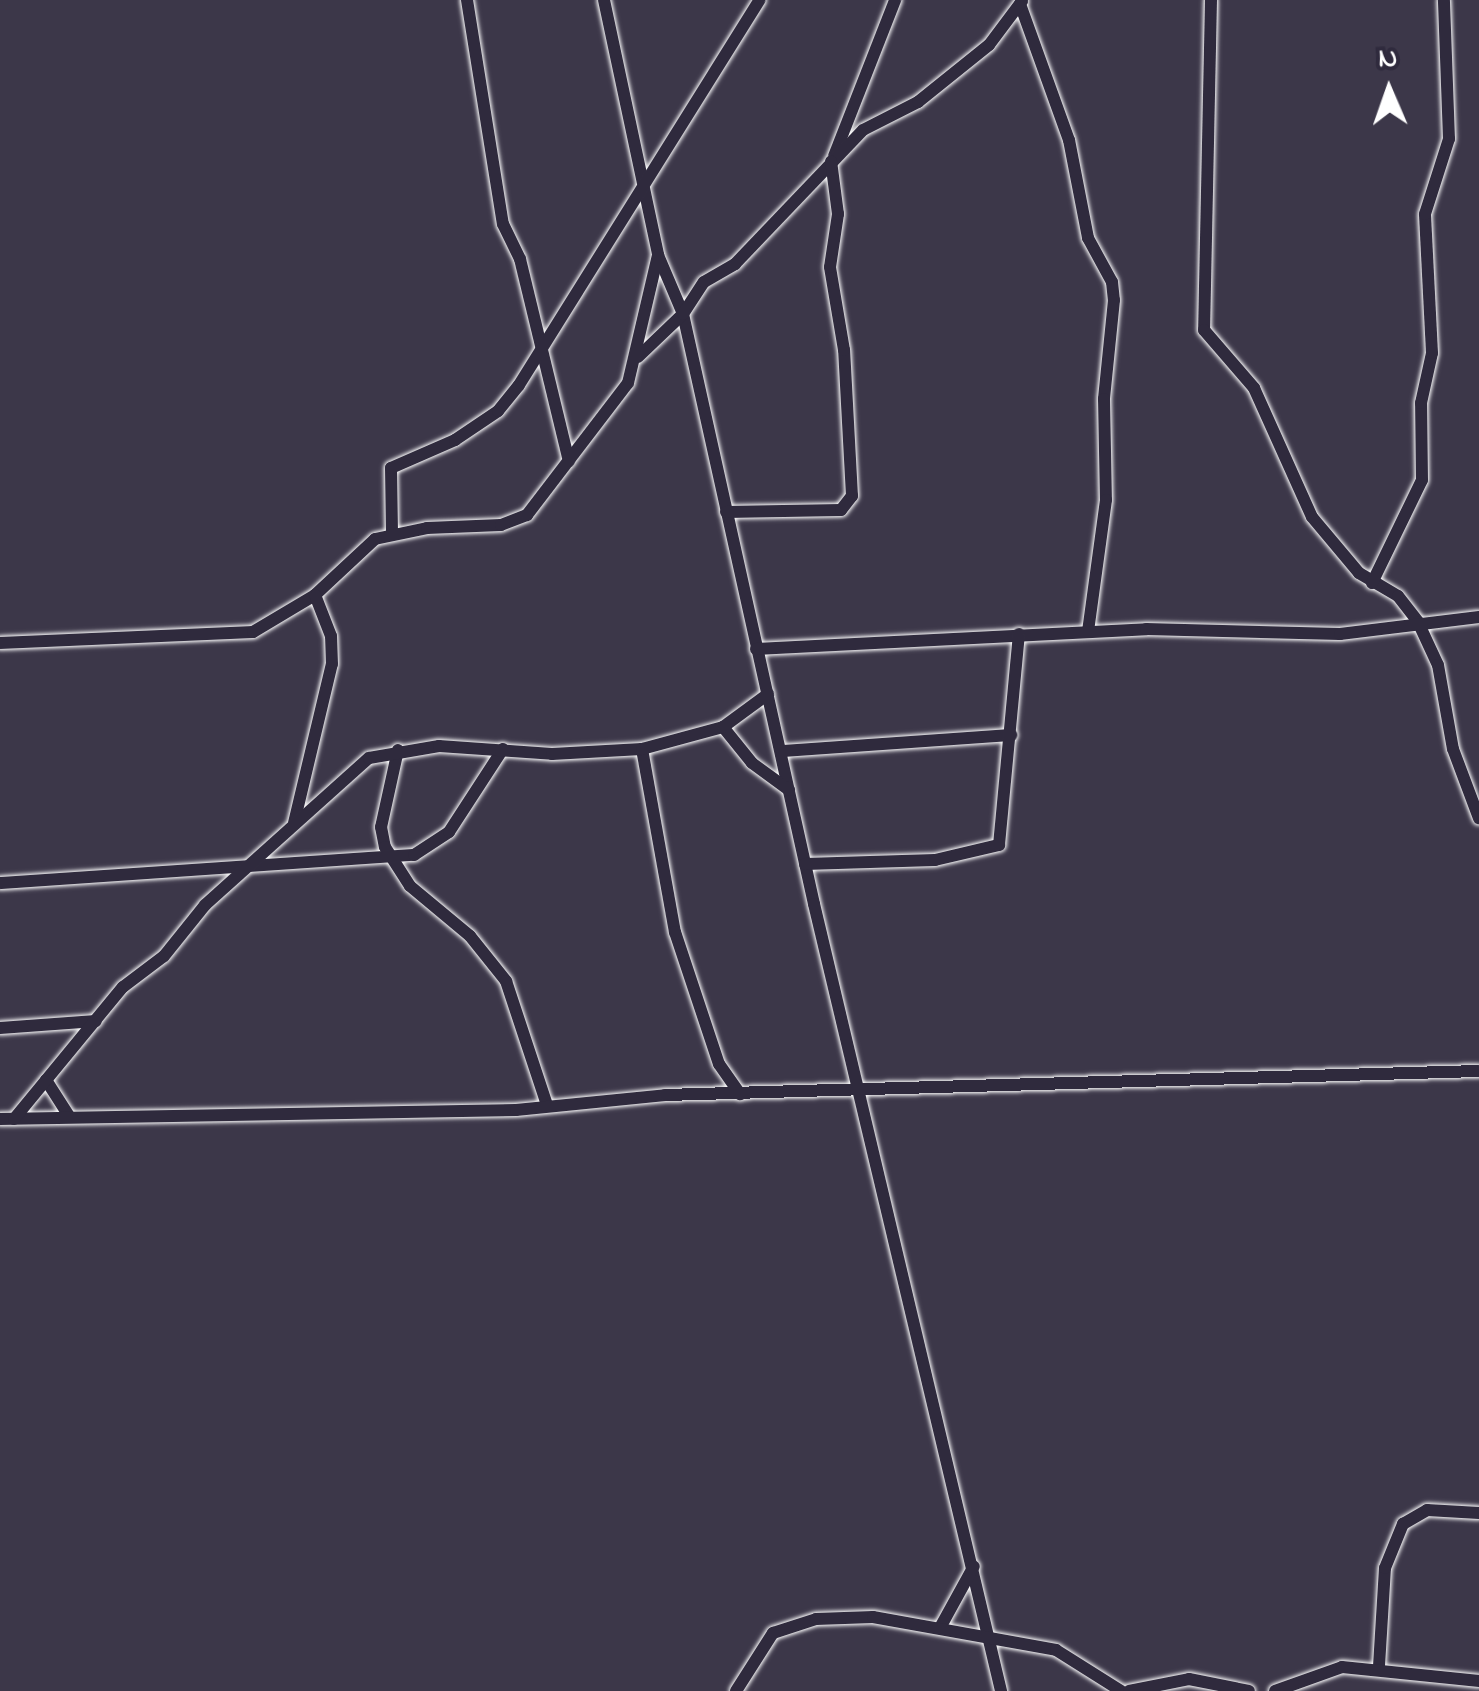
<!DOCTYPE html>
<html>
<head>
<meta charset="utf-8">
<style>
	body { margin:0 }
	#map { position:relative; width:1479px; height:1691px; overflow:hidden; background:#3c3749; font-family:"Indie Flower",sans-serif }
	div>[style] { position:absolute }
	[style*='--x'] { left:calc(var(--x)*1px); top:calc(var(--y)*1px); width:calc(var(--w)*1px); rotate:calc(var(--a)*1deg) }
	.roads { filter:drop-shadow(0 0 2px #fff) drop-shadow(0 0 2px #fff) }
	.minor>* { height:12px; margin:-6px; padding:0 6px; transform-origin:6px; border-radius:6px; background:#2f2a3d }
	span { translate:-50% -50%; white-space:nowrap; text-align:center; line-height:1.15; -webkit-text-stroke:10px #2f2a3d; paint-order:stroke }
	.north { position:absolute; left:1339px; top:40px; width:100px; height:100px; -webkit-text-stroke:8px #2f2a3d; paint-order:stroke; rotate:358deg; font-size:28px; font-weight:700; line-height:40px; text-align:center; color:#fff }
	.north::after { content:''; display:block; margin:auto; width:35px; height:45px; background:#fff; clip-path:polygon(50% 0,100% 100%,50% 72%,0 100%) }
</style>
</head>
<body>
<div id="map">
	<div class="roads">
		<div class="minor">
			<i style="--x:467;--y:0;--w:227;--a:80.9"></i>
			<i style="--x:503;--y:224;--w:39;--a:64"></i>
			<i style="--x:520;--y:259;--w:208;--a:76.4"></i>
			<i style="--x:604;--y:0;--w:261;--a:78"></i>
			<i style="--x:658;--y:255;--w:64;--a:67"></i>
			<i style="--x:683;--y:314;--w:604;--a:77.48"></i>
			<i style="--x:814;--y:904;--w:809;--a:76.63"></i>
			<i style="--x:1211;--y:0;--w:330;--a:91.2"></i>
			<i style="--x:1204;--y:330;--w:77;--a:49.2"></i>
			<i style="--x:1254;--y:388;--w:141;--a:65.8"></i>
			<i style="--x:1312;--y:517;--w:73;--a:50"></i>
			<i style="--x:1359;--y:573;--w:45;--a:30.5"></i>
			<i style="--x:1398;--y:596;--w:33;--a:52"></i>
			<i style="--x:1418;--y:622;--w:47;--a:65.1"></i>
			<i style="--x:1438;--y:665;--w:85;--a:79.9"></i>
			<i style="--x:1453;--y:749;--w:74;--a:69.4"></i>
			<i style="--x:1020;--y:4;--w:145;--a:70.2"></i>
			<i style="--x:1069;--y:140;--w:100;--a:79"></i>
			<i style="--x:1088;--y:238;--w:50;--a:61.4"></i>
			<i style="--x:1112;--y:282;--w:18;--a:84"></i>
			<i style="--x:1114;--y:300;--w:100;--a:95.8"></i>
			<i style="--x:1104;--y:399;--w:101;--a:88.9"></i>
			<i style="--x:1106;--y:500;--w:132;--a:97.8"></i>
			<i style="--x:834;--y:156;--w:168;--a:-68.6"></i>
			<i style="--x:638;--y:357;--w:62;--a:-43.7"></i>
			<i style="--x:683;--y:314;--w:38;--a:-57"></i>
			<i style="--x:704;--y:282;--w:36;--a:-30"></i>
			<i style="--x:735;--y:264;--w:185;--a:-46.3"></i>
			<i style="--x:863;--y:130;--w:62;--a:-27"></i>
			<i style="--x:918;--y:102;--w:91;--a:-38.8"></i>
			<i style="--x:989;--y:45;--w:55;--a:-53.1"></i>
			<i style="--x:726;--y:512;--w:115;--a:-1"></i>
			<i style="--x:841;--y:510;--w:18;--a:-52"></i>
			<i style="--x:852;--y:496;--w:146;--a:-93.1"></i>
			<i style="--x:844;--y:350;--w:84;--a:-99.6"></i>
			<i style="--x:830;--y:267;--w:54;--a:-81.4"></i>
			<i style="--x:838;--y:214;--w:53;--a:-97.5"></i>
			<i style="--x:392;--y:532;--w:64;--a:-90.9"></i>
			<i style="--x:391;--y:468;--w:70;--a:-23.6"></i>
			<i style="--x:455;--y:440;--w:52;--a:-34"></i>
			<i style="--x:498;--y:411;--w:33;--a:-51"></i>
			<i style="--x:519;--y:385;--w:454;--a:-58"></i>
			<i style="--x:1372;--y:583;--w:114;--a:-64.1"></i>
			<i style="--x:1422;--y:480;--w:77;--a:-90.7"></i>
			<i style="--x:1421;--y:403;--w:51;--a:-77.6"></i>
			<i style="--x:1432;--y:353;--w:139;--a:-92.9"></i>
			<i style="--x:1425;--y:214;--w:79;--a:-72.3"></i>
			<i style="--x:1449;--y:139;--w:139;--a:-92.1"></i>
			<i style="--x:0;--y:643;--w:253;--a:-2.5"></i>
			<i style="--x:253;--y:632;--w:72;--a:-30.8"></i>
			<i style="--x:315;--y:595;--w:82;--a:-43"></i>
			<i style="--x:375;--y:539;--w:53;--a:-11.9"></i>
			<i style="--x:427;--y:528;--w:74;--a:-2.3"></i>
			<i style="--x:501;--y:525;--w:28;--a:-21"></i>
			<i style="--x:527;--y:515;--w:166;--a:-52.6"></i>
			<i style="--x:628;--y:383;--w:131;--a:-76.8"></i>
			<i style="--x:756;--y:649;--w:391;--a:-2.9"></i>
			<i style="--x:1146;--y:629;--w:194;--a:1.5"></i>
			<i style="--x:1340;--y:634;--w:140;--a:-7"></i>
			<i style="--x:723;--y:727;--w:46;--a:51.1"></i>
			<i style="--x:752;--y:763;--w:46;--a:36.1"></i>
			<i style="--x:642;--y:749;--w:186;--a:79.8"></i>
			<i style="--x:675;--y:932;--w:139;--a:71.6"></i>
			<i style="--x:719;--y:1064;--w:37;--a:55"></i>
			<i style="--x:398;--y:750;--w:79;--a:102.4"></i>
			<i style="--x:381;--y:827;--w:20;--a:79"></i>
			<i style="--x:385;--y:847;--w:46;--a:57.3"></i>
			<i style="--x:410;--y:886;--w:78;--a:39.8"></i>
			<i style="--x:470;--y:936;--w:58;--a:51.3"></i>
			<i style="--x:506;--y:981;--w:131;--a:71.7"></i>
			<i style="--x:782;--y:751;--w:230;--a:-4"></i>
			<i style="--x:294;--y:823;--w:163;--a:-76.6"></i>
			<i style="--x:332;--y:664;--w:28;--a:-92"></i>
			<i style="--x:331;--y:636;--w:44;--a:-111.3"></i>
			<i style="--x:805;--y:864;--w:130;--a:-1.8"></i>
			<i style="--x:935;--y:860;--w:66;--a:-13.2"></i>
			<i style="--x:999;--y:845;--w:212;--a:-84.6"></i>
			<i style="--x:0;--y:883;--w:415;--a:-3.9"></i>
			<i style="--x:414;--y:855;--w:42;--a:-33.3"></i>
			<i style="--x:449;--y:832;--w:99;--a:-57"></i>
			<i style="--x:0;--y:1028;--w:96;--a:-4.2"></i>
			<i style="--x:46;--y:1080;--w:43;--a:57.4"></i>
			<i style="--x:0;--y:1119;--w:516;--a:-1"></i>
			<i style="--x:516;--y:1110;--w:150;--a:-5.7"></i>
			<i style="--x:665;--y:1095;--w:814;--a:-1.69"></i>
			<i style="--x:14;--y:1119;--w:171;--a:-50.5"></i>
			<i style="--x:123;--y:987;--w:51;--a:-37.1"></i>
			<i style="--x:164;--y:956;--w:65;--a:-51.2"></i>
			<i style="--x:205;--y:905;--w:220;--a:-41.9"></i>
			<i style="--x:369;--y:758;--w:71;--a:-9.7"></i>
			<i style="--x:439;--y:746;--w:113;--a:4"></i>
			<i style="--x:552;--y:754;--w:90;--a:-3.2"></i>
			<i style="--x:642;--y:749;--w:84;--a:-15.2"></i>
			<i style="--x:723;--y:727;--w:56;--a:-36.3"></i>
			<i style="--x:941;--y:1626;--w:68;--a:-61.2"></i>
			<i style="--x:1379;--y:1666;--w:98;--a:-86.5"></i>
			<i style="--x:1385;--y:1568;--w:48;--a:-67.8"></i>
			<i style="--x:1403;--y:1524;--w:28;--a:-30"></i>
			<i style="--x:1427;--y:1510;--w:52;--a:3.3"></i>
			<i style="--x:736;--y:1691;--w:69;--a:-57.5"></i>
			<i style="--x:773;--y:1633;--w:45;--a:-18"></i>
			<i style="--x:816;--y:1619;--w:57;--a:-2"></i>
			<i style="--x:873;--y:1617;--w:186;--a:10.2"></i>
			<i style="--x:1056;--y:1650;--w:77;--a:32.2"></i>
			<i style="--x:1129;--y:1691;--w:61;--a:-11.3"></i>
			<i style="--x:1189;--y:1679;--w:61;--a:11.3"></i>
			<i style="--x:1275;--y:1691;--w:71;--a:-19.7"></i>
			<i style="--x:1342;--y:1667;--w:138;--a:5.8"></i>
		</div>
	</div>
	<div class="north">N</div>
</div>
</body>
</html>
